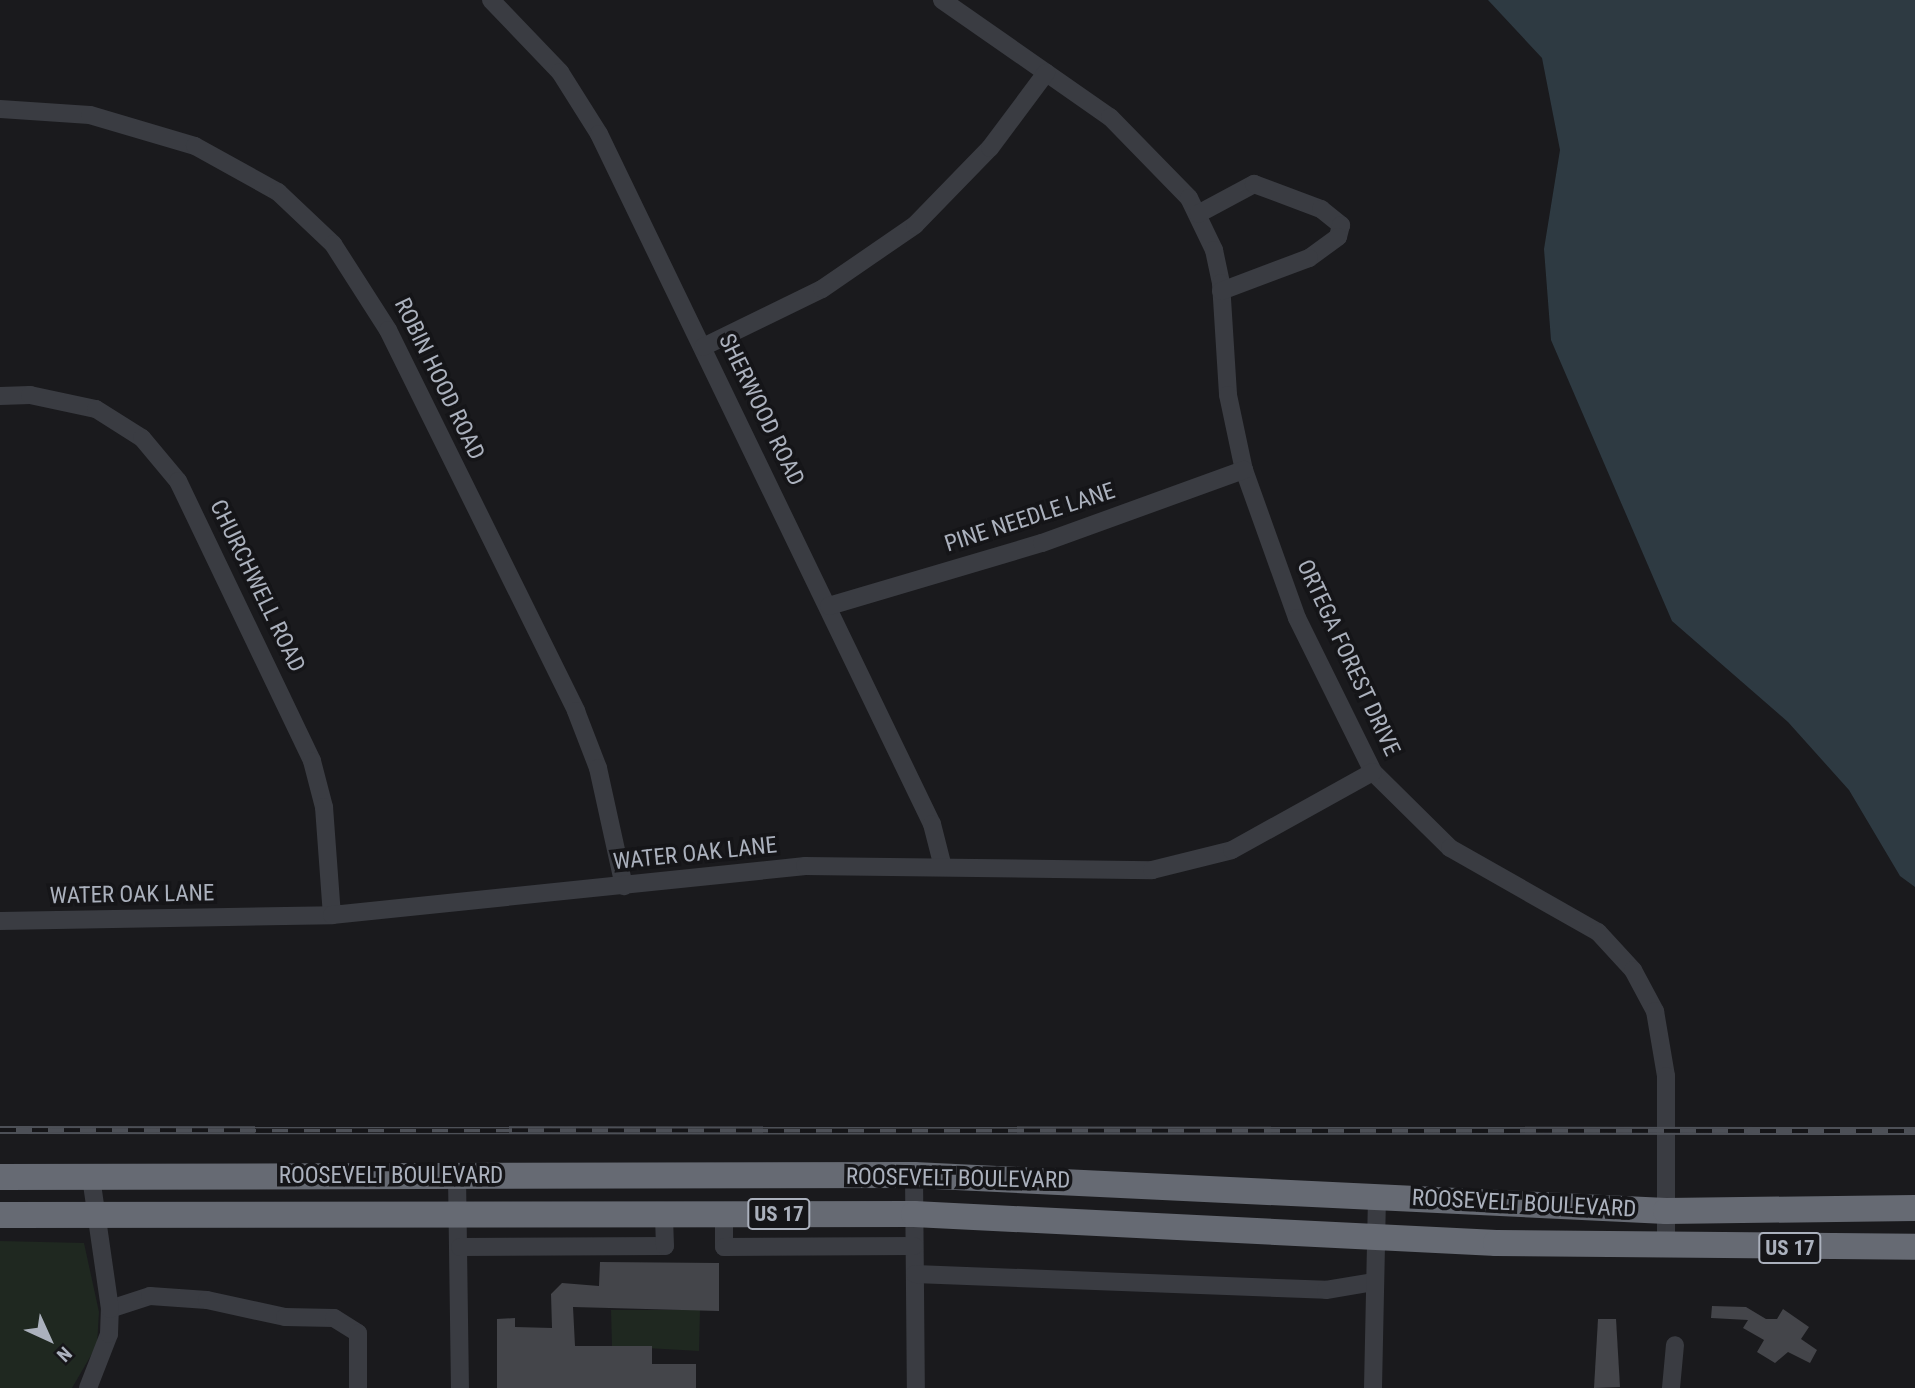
<!DOCTYPE html>
<html>
<head>
<meta charset="utf-8">
<style>
	body { margin:0 }
	#map { position:relative; width:1915px; height:1388px; overflow:hidden; background:#1a1a1d; font-family:"Roboto Condensed",sans-serif }
	div>[style] { position:absolute }
	[style*='--x'] { left:calc(var(--x)*1px); top:calc(var(--y)*1px); width:calc(var(--w)*1px); rotate:calc(var(--a)*1deg) }
	.green>* { inset:0; background:#1f2820 }
	.water>* { inset:0; background:#2e3a42 }
	.building>* { inset:0; background:#44454a }
	.minor>* { height:18px; margin:-9px; padding:0 9px; transform-origin:9px; border-radius:9px; background:#3a3c42 }
	.highway>* { height:26px; margin:-13px; padding:0 13px; transform-origin:13px; border-radius:13px; background:#666a73 }
	.rail>* { height:8px; margin-top:-4px; transform-origin:0; background:repeating-linear-gradient(90deg,#151518 0 16px,#4d5057 0 32px); box-sizing:border-box; border-block:2px solid #4d5057 }
	span { translate:-50% -50%; white-space:nowrap; text-align:center; line-height:1.15; -webkit-text-stroke:7px #151518; paint-order:stroke }
	.shield-label span { padding:2px 5px; background:#151518; border:2px solid; border-radius:5px; -webkit-text-stroke-width:0 }
	.shield-label { font-size:21px; color:#abb1bd; font-weight:700 }
	.street-label { font-size:23px; color:#abb1bd }
	.north { position:absolute; left:14px; top:1304px; width:70px; height:70px; -webkit-text-stroke:5px #151518; paint-order:stroke; rotate:135deg; font-size:19px; font-weight:700; line-height:28px; text-align:center; color:#abb1bd }
	.north::after { content:''; display:block; margin:auto; width:24px; height:32px; background:#abb1bd; clip-path:polygon(50% 0,100% 100%,50% 72%,0 100%) }
</style>
</head>
<body>
<div id="map">
	<div class="green">
		<i style="clip-path:polygon(0 1241px,84px 1243px,99px 1312px,97px 1345px,72px 1388px,0 1388px)"></i>
		<i style="clip-path:polygon(611px 1310px,700px 1310px,699px 1351px,612px 1346px)"></i>
	</div>
	<div class="water">
		<i style="clip-path:polygon(1488px 0,1915px 0,1915px 887px,1900px 876px,1849px 790px,1788px 722px,1672px 621px,1551px 340px,1544px 249px,1560px 150px,1542px 58px)"></i>
	</div>
	<div class="building">
		<i style="clip-path:polygon(600px 1262px,719px 1263px,719px 1311px,573px 1307px,575px 1346px,652px 1346px,652px 1364px,696px 1364px,696px 1388px,497px 1388px,497px 1319px,515px 1318px,515px 1327px,552px 1328px,551px 1294px,562px 1283px,599px 1286px)"></i>
		<i style="clip-path:polygon(1712px 1306px,1746px 1307px,1766px 1319px,1777px 1319px,1783px 1309px,1809px 1327px,1801px 1339px,1817px 1350px,1810px 1363px,1788px 1352px,1775px 1363px,1757px 1352px,1764px 1340px,1743px 1328px,1748px 1320px,1711px 1318px)"></i>
		<i style="clip-path:polygon(1598px 1319px,1616px 1319px,1620px 1387px,1594px 1388px)"></i>
	</div>
	<div class="minor">
		<i style="--x:491;--y:0;--w:100;--a:46.2"></i>
		<i style="--x:560;--y:72;--w:73;--a:57.8"></i>
		<i style="--x:599;--y:134;--w:766;--a:64.24"></i>
		<i style="--x:932;--y:824;--w:44;--a:75.7"></i>
		<i style="--x:942;--y:0;--w:205;--a:34.9"></i>
		<i style="--x:1110;--y:117;--w:113;--a:45.7"></i>
		<i style="--x:1189;--y:198;--w:58;--a:64.3"></i>
		<i style="--x:1214;--y:250;--w:34;--a:78"></i>
		<i style="--x:1221;--y:283;--w:112;--a:86.4"></i>
		<i style="--x:1228;--y:395;--w:77;--a:78"></i>
		<i style="--x:1244;--y:470;--w:157;--a:70.3"></i>
		<i style="--x:1297;--y:618;--w:172;--a:63.7"></i>
		<i style="--x:1373;--y:772;--w:108;--a:44.6"></i>
		<i style="--x:1450;--y:848;--w:170;--a:29.6"></i>
		<i style="--x:1598;--y:932;--w:52;--a:47.4"></i>
		<i style="--x:1633;--y:970;--w:47;--a:61.8"></i>
		<i style="--x:1655;--y:1011;--w:66;--a:80.4"></i>
		<i style="--x:1666;--y:1076;--w:172;--a:90"></i>
		<i style="--x:0;--y:109;--w:90;--a:3.8"></i>
		<i style="--x:90;--y:115;--w:109;--a:16.4"></i>
		<i style="--x:195;--y:146;--w:95;--a:29"></i>
		<i style="--x:278;--y:192;--w:76;--a:43.4"></i>
		<i style="--x:333;--y:244;--w:102;--a:57.4"></i>
		<i style="--x:388;--y:330;--w:425;--a:63.7"></i>
		<i style="--x:576;--y:711;--w:61;--a:68.9"></i>
		<i style="--x:598;--y:768;--w:121;--a:77.6"></i>
		<i style="--x:1198;--y:214;--w:64;--a:-28.2"></i>
		<i style="--x:1254;--y:184;--w:72;--a:20.5"></i>
		<i style="--x:1321;--y:209;--w:26;--a:39"></i>
		<i style="--x:1341;--y:225;--w:12;--a:104"></i>
		<i style="--x:1338;--y:237;--w:36;--a:144"></i>
		<i style="--x:1309;--y:258;--w:94;--a:159.4"></i>
		<i style="--x:703;--y:347;--w:132;--a:-26"></i>
		<i style="--x:822;--y:289;--w:113;--a:-34.5"></i>
		<i style="--x:915;--y:225;--w:107;--a:-45.8"></i>
		<i style="--x:990;--y:148;--w:94;--a:-53.3"></i>
		<i style="--x:0;--y:396;--w:30;--a:-2"></i>
		<i style="--x:30;--y:395;--w:67;--a:12"></i>
		<i style="--x:96;--y:409;--w:54;--a:32.2"></i>
		<i style="--x:142;--y:438;--w:56;--a:50.1"></i>
		<i style="--x:178;--y:481;--w:310;--a:64.4"></i>
		<i style="--x:312;--y:761;--w:48;--a:75.4"></i>
		<i style="--x:324;--y:807;--w:108;--a:85.8"></i>
		<i style="--x:829;--y:606;--w:222;--a:-16.5"></i>
		<i style="--x:1042;--y:543;--w:215;--a:-19.9"></i>
		<i style="--x:0;--y:921;--w:332;--a:-1"></i>
		<i style="--x:332;--y:915;--w:476;--a:-5.9"></i>
		<i style="--x:805;--y:866;--w:347;--a:0.7"></i>
		<i style="--x:1152;--y:870;--w:82;--a:-14"></i>
		<i style="--x:1232;--y:850;--w:161;--a:-29"></i>
		<i style="--x:914;--y:1175;--w:213;--a:89.5"></i>
		<i style="--x:457;--y:1176;--w:212;--a:89.2"></i>
		<i style="--x:724;--y:1214;--w:33;--a:90"></i>
		<i style="--x:724;--y:1247;--w:190;--a:-0.3"></i>
		<i style="--x:460;--y:1247;--w:205;--a:-0.3"></i>
		<i style="--x:665;--y:1246;--w:32;--a:-92"></i>
		<i style="--x:915;--y:1274;--w:411;--a:2.2"></i>
		<i style="--x:1326;--y:1290;--w:49;--a:-9.5"></i>
		<i style="--x:110;--y:1309;--w:42;--a:-18"></i>
		<i style="--x:150;--y:1296;--w:57;--a:4"></i>
		<i style="--x:207;--y:1300;--w:80;--a:12.3"></i>
		<i style="--x:285;--y:1317;--w:49;--a:1.2"></i>
		<i style="--x:334;--y:1318;--w:28;--a:32"></i>
		<i style="--x:358;--y:1333;--w:55;--a:90"></i>
		<i style="--x:88;--y:1388;--w:58;--a:-68.7"></i>
		<i style="--x:109;--y:1334;--w:25;--a:-88"></i>
		<i style="--x:110;--y:1309;--w:133;--a:-98.2"></i>
		<i style="--x:1373;--y:1388;--w:190;--a:-88.8"></i>
		<i style="--x:1671;--y:1388;--w:43;--a:-84.7"></i>
	</div>
	<div class="highway">
		<i style="--x:0;--y:1177;--w:914;--a:-0.13"></i>
		<i style="--x:914;--y:1175;--w:753;--a:2.74"></i>
		<i style="--x:1666;--y:1211;--w:249;--a:-0.7"></i>
		<i style="--x:0;--y:1215;--w:914;--a:-0.06"></i>
		<i style="--x:914;--y:1214;--w:583;--a:2.85"></i>
		<i style="--x:1496;--y:1243;--w:419;--a:0.5"></i>
	</div>
	<div class="rail">
		<i style="--x:0;--y:1130;--w:1915;--a:0.03"></i>
	</div>
	<div class="shield-label">
		<span style="left:779px;top:1214px">US 17</span>
		<span style="left:1790px;top:1248px">US 17</span>
	</div>
	<div class="street-label">
		<span style="left:439px;top:379px;rotate:64deg">ROBIN HOOD ROAD</span>
		<span style="left:761px;top:410px;rotate:64deg">SHERWOOD ROAD</span>
		<span style="left:1030px;top:518px;rotate:-18deg">PINE NEEDLE LANE</span>
		<span style="left:257px;top:586px;rotate:64deg">CHURCHWELL ROAD</span>
		<span style="left:1348px;top:658px;rotate:65deg">ORTEGA FOREST DRIVE</span>
		<span style="left:695px;top:854px;rotate:-6deg">WATER OAK LANE</span>
		<span style="left:132px;top:895px;rotate:-1deg">WATER OAK LANE</span>
		<span style="left:391px;top:1176px">ROOSEVELT BOULEVARD</span>
		<span style="left:958px;top:1179px;rotate:1deg">ROOSEVELT BOULEVARD</span>
		<span style="left:1524px;top:1204px;rotate:3deg">ROOSEVELT BOULEVARD</span>
	</div>
	<div class="north">N</div>
</div>
</body>
</html>
